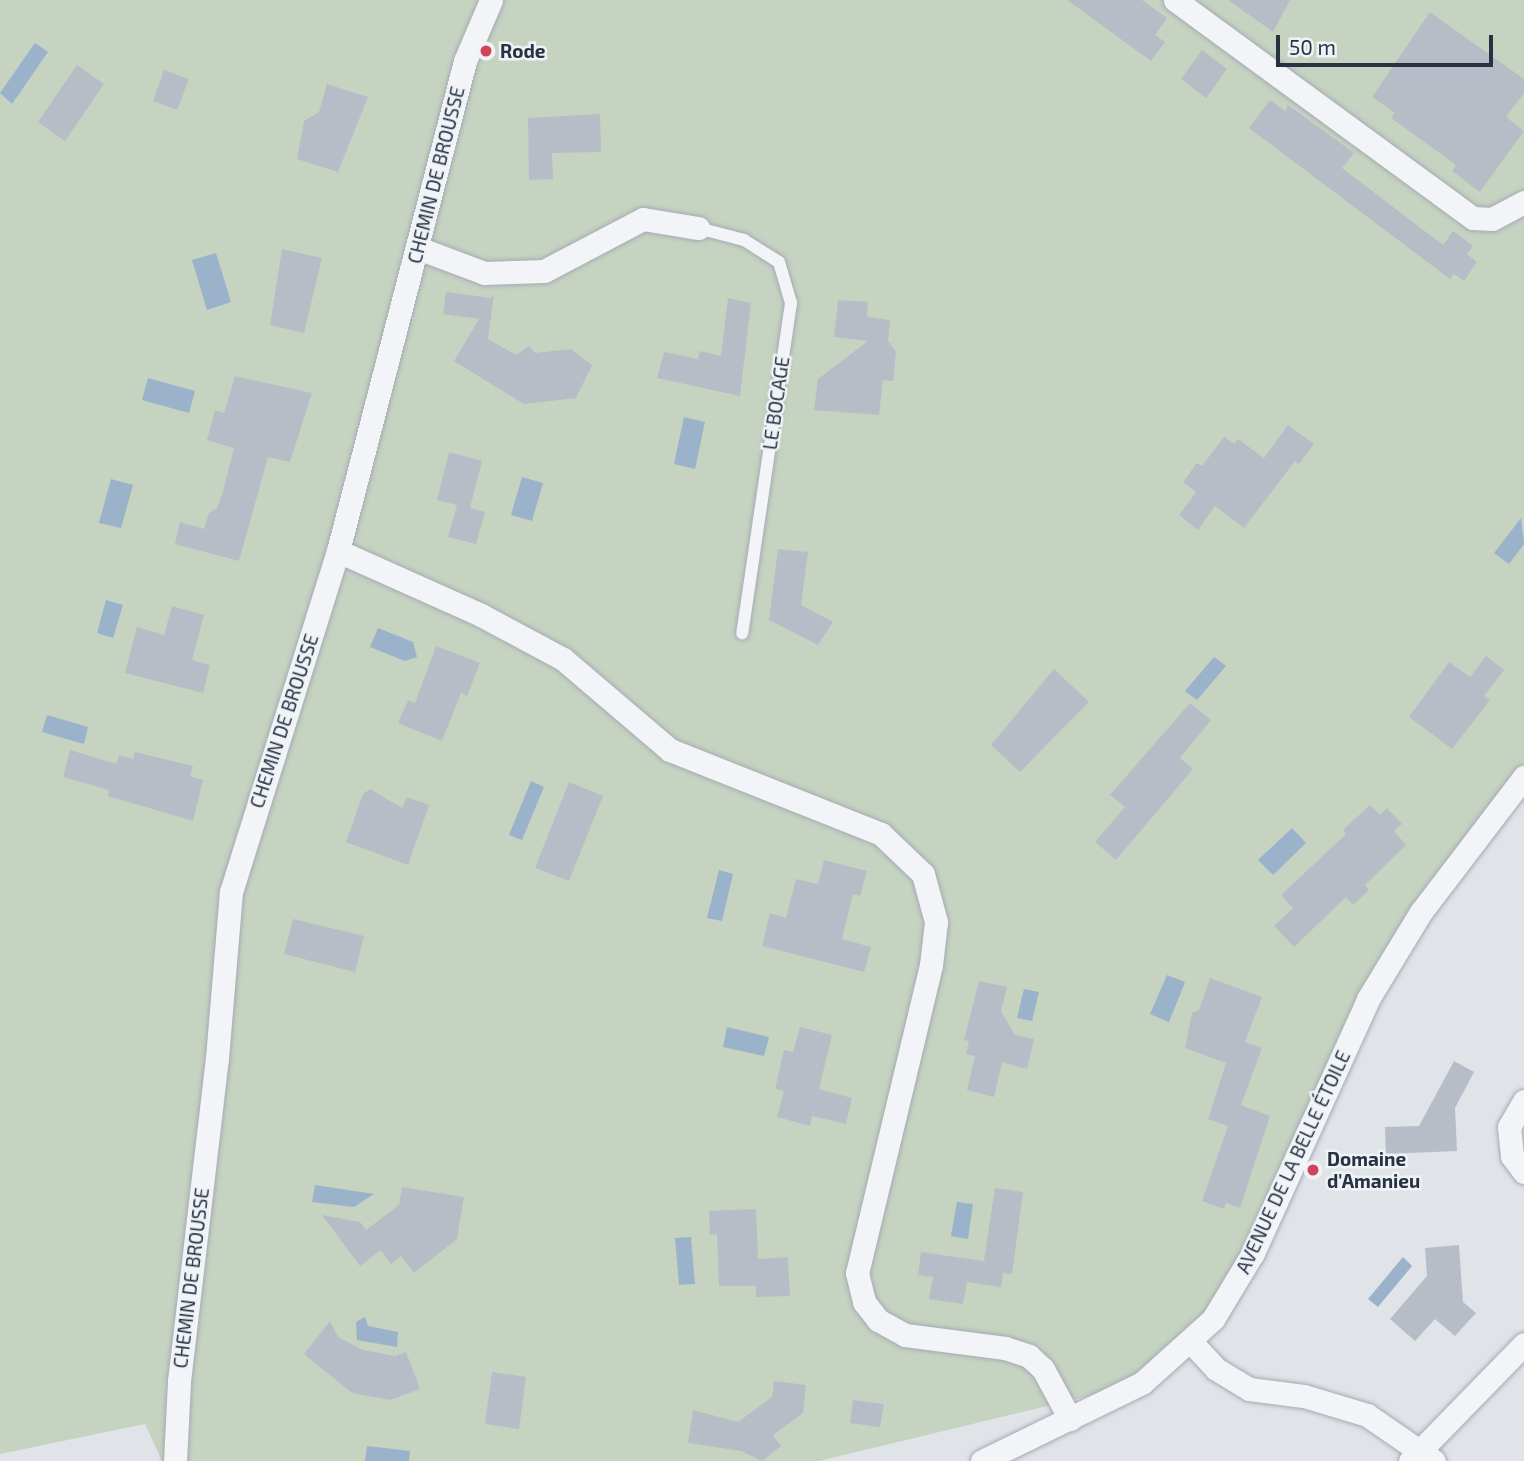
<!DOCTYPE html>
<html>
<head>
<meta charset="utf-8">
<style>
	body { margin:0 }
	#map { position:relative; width:1524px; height:1461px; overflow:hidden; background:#e0e4e9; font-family:"Exo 2",sans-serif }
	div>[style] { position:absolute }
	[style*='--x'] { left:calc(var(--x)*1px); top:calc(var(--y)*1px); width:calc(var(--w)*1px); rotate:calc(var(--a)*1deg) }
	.green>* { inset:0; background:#c6d3c1 }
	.water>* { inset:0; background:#9ab2ca }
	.building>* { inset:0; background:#b7bdc6 }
	.roads { filter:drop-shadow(0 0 2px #a5abb3) drop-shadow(0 0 2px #a5abb3) }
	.service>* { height:12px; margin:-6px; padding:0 6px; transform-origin:6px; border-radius:6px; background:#f3f4f7 }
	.minor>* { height:23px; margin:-11.5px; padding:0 11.5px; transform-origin:11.5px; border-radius:11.5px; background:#f3f4f7 }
	.dots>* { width:19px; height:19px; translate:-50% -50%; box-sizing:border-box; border:4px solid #eff3f7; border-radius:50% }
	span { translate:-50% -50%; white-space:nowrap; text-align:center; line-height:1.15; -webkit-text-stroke:5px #eff3f7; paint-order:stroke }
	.poi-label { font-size:19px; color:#283241; font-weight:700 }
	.left { translate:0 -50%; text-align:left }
	.street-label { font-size:19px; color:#283241 }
	.scale { position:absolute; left:1276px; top:35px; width:217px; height:32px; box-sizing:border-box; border:4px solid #283241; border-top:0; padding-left:9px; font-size:21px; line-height:24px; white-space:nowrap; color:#283241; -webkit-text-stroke:5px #eff3f7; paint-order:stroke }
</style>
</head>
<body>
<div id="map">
	<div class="green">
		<i style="clip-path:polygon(0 0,1524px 0,1524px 777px,1421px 912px,1213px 1319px,1142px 1383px,819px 1461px,162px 1461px,145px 1424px,0 1454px)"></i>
	</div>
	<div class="water">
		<i style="clip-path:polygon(35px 43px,48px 52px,12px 104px,0 93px)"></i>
		<i style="clip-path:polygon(216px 253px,231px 302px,207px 310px,192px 260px)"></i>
		<i style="clip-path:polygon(148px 378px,195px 391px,189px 413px,142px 400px)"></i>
		<i style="clip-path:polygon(684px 417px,705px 422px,695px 469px,674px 464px)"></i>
		<i style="clip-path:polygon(522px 477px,543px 483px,532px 521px,511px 515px)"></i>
		<i style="clip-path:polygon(111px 479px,133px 485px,121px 528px,99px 523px)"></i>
		<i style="clip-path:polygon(1521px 518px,1524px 544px,1509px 564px,1494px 553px)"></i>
		<i style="clip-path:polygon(106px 600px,123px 605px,113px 638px,97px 633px)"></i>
		<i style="clip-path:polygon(378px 628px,413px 642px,417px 657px,405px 661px,370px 647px)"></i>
		<i style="clip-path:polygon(1214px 657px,1226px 666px,1197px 700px,1185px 691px)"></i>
		<i style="clip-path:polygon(47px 715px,88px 727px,84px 744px,42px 732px)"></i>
		<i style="clip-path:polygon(531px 781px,544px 787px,522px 840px,509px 835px)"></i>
		<i style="clip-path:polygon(1292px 828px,1306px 843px,1273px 875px,1258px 860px)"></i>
		<i style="clip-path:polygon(719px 870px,733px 874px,722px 921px,707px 918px)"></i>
		<i style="clip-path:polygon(1167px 975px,1185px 982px,1169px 1022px,1150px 1014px)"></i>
		<i style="clip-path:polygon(1024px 989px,1039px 992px,1032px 1021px,1017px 1018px)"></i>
		<i style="clip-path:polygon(727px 1027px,769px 1037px,764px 1056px,723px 1047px)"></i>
		<i style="clip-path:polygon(315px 1185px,374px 1194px,354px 1207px,312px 1202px)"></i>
		<i style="clip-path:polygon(957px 1202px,973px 1204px,968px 1239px,951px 1236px)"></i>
		<i style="clip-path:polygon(691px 1237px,695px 1284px,679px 1285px,675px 1238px)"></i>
		<i style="clip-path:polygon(1403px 1257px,1412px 1266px,1378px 1307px,1368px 1299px)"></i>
		<i style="clip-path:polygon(365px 1317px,368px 1326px,398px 1332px,397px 1347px,357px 1340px,356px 1322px)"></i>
		<i style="clip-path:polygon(367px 1446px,410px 1451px,409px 1461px,365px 1461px)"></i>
	</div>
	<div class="building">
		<i style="clip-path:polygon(1067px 0,1142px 0,1167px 18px,1155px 35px,1165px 42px,1151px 61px)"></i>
		<i style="clip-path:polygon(1228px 0,1290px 0,1273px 32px)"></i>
		<i style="clip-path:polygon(1430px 12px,1524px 79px,1524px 93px,1506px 117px,1524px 131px,1480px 192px,1452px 171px,1456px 165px,1391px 118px,1395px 113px,1372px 97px)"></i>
		<i style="clip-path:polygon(1202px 50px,1227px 69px,1206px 98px,1181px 79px)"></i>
		<i style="clip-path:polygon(77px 65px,104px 84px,65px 141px,38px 122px)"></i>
		<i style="clip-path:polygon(164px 70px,189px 79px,177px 110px,153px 101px)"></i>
		<i style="clip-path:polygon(327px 84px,368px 97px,338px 172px,297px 159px,304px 121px,319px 112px)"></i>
		<i style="clip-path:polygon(1270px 100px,1285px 111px,1288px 105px,1354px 153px,1342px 168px,1443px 245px,1453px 231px,1473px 246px,1467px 254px,1477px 262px,1464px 281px,1454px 274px,1450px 279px,1249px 128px)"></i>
		<i style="clip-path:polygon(600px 114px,601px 152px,552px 153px,553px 179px,529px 180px,528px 118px)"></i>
		<i style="clip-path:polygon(282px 249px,322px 258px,304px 333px,270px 325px)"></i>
		<i style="clip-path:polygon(446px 292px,491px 298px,494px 294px,488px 339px,516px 355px,529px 346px,535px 353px,571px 349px,592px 365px,576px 398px,524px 404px,454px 361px,479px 319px,443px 314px)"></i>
		<i style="clip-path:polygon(728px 298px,751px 303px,740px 396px,657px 378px,664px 352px,698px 359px,700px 351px,721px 356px)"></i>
		<i style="clip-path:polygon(838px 300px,868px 302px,867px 317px,890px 320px,888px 341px,896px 352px,893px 381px,883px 380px,879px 415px,814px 410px,818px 379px,868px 341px,834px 337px)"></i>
		<i style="clip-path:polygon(235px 376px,312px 393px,290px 462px,268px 457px,239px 561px,175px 544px,180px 522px,204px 529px,209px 513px,217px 508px,222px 495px,234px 448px,207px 440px,215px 410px,224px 413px)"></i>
		<i style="clip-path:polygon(1288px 425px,1314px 444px,1299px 464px,1295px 461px,1244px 528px,1215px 506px,1198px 530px,1179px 515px,1196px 492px,1183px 482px,1197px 463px,1202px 466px,1224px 437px,1234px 444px,1238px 439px,1264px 458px)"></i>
		<i style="clip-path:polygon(449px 452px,482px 461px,470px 508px,485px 512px,476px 544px,448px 537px,457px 505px,437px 500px)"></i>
		<i style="clip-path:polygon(778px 549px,808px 552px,801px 605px,833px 622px,818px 645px,769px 620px)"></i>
		<i style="clip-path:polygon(172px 606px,204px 615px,192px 660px,210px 665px,203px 693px,125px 673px,137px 627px,164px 635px)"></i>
		<i style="clip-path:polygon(436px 646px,480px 663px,467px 696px,461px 693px,442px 741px,398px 723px,408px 700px,415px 703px)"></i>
		<i style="clip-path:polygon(1486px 656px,1504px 670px,1484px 696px,1490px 700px,1452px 749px,1409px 717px,1449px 662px,1470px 677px)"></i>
		<i style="clip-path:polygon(1054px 669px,1089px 702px,1020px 772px,991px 745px)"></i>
		<i style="clip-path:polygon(1190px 703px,1211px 720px,1180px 758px,1193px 769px,1116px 860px,1095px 842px,1125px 807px,1110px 795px)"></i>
		<i style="clip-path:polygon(70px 750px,116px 764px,119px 755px,133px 759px,135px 752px,193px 766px,190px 776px,203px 780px,193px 821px,108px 796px,109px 790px,63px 777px)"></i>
		<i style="clip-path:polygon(569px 782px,603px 796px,569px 881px,535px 868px)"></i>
		<i style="clip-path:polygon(370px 789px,402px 808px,407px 797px,429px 805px,408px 865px,346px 842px,363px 794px)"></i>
		<i style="clip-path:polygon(1370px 805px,1380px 815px,1387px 808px,1402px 824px,1394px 831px,1406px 845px,1365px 885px,1369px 890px,1353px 905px,1346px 897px,1294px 947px,1274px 926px,1293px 908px,1281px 895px,1346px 834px,1343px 830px)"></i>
		<i style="clip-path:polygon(824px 860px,867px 871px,860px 896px,853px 894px,842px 939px,871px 947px,864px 972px,762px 946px,770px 913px,786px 918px,796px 879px,818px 884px)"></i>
		<i style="clip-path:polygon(293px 919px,364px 936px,355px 972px,284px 954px)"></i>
		<i style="clip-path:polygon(1210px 978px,1262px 997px,1245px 1042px,1262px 1048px,1241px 1105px,1270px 1116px,1240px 1208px,1226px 1203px,1224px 1209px,1202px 1201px,1228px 1126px,1208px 1119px,1226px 1063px,1185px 1048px,1192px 1013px,1199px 1010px)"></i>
		<i style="clip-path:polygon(979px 981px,1007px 987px,1001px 1011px,1015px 1035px,1034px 1039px,1027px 1069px,1002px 1062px,994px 1097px,967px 1090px,975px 1056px,966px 1054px,969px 1041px,964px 1040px)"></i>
		<i style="clip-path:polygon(800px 1027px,832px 1035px,819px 1089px,852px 1098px,846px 1124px,812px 1116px,810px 1126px,777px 1117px,784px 1091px,775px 1089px,784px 1050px,793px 1052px)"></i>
		<i style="clip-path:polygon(1454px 1061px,1474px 1072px,1455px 1108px,1457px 1151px,1386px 1154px,1385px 1127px,1419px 1126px)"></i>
		<i style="clip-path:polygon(402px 1187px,464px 1197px,457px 1239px,414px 1273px,401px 1256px,391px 1264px,381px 1250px,360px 1266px,322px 1215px,360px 1222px,366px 1230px,399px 1205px)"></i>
		<i style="clip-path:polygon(995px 1188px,1023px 1192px,1012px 1274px,1003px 1273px,1001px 1287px,967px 1282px,963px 1304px,929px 1299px,933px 1277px,918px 1275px,921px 1252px,984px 1261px)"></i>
		<i style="clip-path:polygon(756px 1209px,758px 1259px,788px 1257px,790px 1296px,756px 1297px,756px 1286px,719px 1286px,717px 1234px,710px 1235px,709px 1211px)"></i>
		<i style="clip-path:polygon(1459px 1245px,1463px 1302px,1476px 1313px,1455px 1336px,1435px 1319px,1415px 1341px,1390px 1319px,1427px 1276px,1425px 1248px)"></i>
		<i style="clip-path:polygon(330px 1321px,338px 1337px,363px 1350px,395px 1356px,406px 1352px,420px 1389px,390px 1400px,352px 1393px,304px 1354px)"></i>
		<i style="clip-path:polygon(492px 1372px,526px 1377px,519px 1429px,485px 1424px)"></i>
		<i style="clip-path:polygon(774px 1381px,806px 1385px,803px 1413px,773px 1435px,781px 1446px,762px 1461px,741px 1451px,688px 1443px,693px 1410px,738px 1422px,772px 1397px)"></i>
		<i style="clip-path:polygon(853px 1400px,884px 1404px,880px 1427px,850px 1423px)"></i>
	</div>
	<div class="roads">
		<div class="service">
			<i style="--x:698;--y:228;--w:48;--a:14.6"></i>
			<i style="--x:744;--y:240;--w:41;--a:32.2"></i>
			<i style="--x:779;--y:262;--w:43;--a:73.7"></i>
			<i style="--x:791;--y:303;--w:334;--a:98.4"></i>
		</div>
		<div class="minor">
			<i style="--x:1175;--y:0;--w:369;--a:36.2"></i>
			<i style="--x:1473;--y:218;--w:19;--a:3"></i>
			<i style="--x:1492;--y:219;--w:36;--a:-28"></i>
			<i style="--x:418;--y:248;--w:71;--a:20.7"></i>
			<i style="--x:484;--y:273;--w:60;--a:-1.9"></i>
			<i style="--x:544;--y:271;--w:112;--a:-27.7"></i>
			<i style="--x:643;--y:219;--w:56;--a:9.3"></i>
			<i style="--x:338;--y:551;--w:157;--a:24.1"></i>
			<i style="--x:481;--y:615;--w:93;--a:28.2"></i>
			<i style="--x:563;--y:659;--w:140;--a:40.4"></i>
			<i style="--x:670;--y:750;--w:227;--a:21.7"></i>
			<i style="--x:881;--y:834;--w:58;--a:43.6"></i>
			<i style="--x:923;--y:874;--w:50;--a:74.8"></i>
			<i style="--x:936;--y:922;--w:43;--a:96.6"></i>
			<i style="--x:931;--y:965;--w:317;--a:103.5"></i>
			<i style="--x:857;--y:1273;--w:30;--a:76"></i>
			<i style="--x:864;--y:1302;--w:23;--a:52"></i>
			<i style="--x:878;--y:1320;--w:31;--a:29"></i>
			<i style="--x:905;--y:1335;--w:101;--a:7.4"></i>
			<i style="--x:1005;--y:1348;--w:25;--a:18"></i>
			<i style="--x:1029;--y:1356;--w:19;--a:43"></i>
			<i style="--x:1043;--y:1369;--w:57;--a:61.6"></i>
			<i style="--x:1524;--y:1101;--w:30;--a:120"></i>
			<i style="--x:1509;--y:1127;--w:29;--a:84"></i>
			<i style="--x:1512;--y:1156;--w:20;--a:53"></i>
			<i style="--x:1192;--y:1343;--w:35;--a:47"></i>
			<i style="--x:1216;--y:1369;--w:39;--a:31"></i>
			<i style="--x:1249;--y:1389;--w:55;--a:7.3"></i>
			<i style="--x:1304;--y:1396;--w:66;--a:16.8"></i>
			<i style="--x:1367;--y:1415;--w:81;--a:34.5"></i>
			<i style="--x:175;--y:1461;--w:80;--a:-87.1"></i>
			<i style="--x:179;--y:1381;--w:325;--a:-83.3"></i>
			<i style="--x:217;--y:1058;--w:167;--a:-85.2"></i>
			<i style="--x:231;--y:892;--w:357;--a:-72.6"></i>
			<i style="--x:338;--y:551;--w:506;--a:-75.47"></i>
			<i style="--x:465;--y:61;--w:66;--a:-66.9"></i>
			<i style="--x:982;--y:1461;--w:178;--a:-26"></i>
			<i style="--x:1142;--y:1383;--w:96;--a:-42"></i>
			<i style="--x:1213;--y:1319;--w:77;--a:-58.8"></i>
			<i style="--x:1253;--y:1253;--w:279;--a:-65.6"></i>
			<i style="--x:1368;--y:999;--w:102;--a:-58.7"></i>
			<i style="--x:1421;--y:912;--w:170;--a:-52.7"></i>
			<i style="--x:1410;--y:1461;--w:163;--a:-45.7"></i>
		</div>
	</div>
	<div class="dots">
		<i style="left:486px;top:51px;background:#d0435b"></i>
		<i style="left:1313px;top:1170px;background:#d0435b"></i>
	</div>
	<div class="poi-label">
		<span class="left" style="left:500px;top:51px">Rode</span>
		<span class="left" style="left:1327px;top:1170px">Domaine<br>d'Amanieu</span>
	</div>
	<div class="street-label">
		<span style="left:436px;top:175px;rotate:-76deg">CHEMIN DE BROUSSE</span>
		<span style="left:776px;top:403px;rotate:-82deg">LE BOCAGE</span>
		<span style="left:284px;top:721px;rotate:-72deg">CHEMIN DE BROUSSE</span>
		<span style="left:1293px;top:1162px;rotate:-65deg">AVENUE DE LA BELLE ÉTOILE</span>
		<span style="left:191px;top:1278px;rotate:-83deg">CHEMIN DE BROUSSE</span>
	</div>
	<div class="scale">50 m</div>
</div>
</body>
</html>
